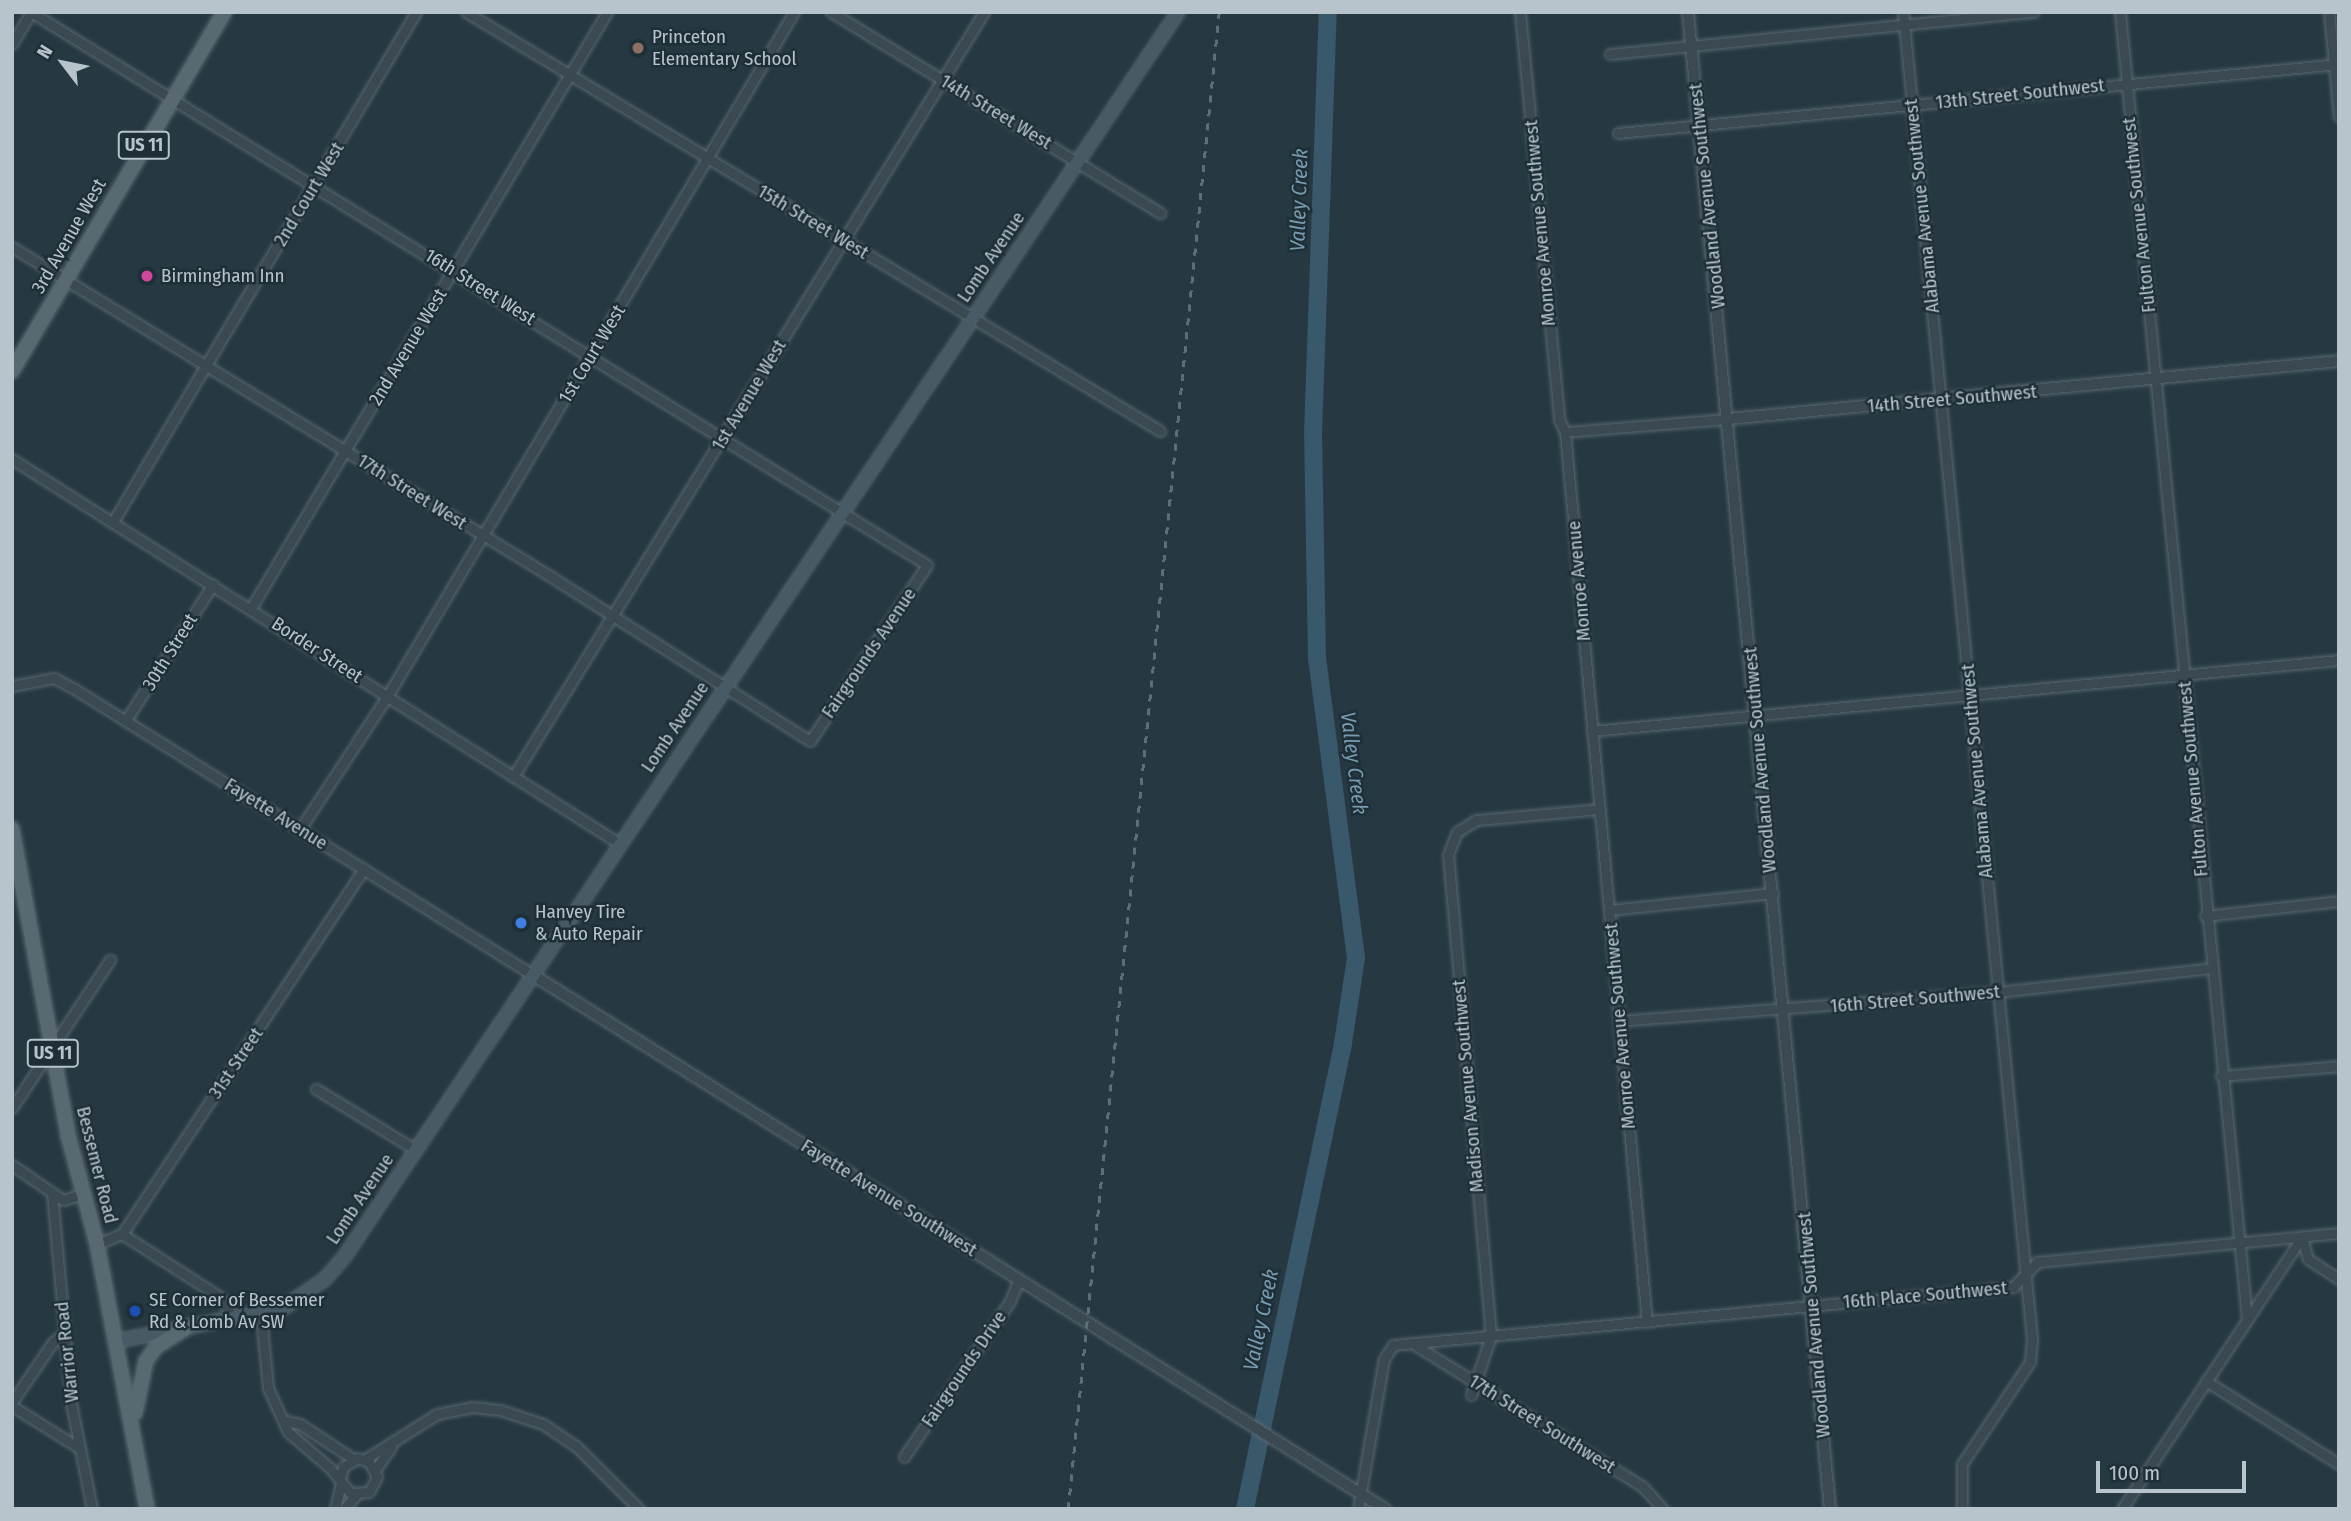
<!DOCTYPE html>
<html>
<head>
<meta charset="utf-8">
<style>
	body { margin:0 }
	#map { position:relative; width:2351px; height:1521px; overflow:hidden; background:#263943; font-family:"Fira Sans Condensed",sans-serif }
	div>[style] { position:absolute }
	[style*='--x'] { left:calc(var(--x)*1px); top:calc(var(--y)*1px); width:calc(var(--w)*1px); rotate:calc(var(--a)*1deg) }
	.river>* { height:18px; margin:-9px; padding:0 9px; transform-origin:9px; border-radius:9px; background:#39586a }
	.roads { filter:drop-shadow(0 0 2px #58676f) drop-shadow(0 0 2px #58676f) }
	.minor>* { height:9px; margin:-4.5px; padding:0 4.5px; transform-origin:4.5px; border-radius:4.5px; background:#3a4952 }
	.tertiary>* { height:10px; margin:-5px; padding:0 5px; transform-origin:5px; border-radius:5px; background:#3a4952 }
	.secondary>* { height:12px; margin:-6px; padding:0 6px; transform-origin:6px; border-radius:6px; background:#485a65 }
	.primary>* { height:14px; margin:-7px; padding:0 7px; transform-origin:7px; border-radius:7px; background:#586972 }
	.rail>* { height:2.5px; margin-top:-1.25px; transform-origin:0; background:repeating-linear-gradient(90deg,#5c6f79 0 7px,transparent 0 14px) }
	.dots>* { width:19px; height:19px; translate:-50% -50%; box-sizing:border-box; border:4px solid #1f2f38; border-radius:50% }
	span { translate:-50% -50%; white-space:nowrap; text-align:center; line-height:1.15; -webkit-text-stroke:5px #1f2f38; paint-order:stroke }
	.shield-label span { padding:2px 5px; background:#1f2f38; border:2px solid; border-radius:5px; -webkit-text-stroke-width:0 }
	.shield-label { font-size:18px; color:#b7c4cc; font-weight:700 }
	.poi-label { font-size:19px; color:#b7c4cc }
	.left { translate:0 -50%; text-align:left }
	.street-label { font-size:19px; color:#b7c4cc }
	.water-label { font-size:21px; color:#779cb0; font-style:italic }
	.frame { position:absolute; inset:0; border:14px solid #b7c4cc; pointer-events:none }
	.north { position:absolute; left:28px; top:28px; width:70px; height:70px; -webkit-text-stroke:5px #1f2f38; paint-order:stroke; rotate:302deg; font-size:19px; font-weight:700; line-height:28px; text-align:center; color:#b7c4cc }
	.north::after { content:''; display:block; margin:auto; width:24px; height:32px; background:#b7c4cc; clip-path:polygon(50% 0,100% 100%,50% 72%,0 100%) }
	.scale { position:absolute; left:2096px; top:1461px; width:150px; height:32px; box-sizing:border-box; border:4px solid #b7c4cc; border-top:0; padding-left:9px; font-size:21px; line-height:24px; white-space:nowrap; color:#b7c4cc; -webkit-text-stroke:5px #1f2f38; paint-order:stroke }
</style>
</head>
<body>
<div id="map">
	<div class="river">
		<i style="--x:1245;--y:1509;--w:476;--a:-78.1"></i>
		<i style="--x:1343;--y:1043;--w:86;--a:-81.3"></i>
		<i style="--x:1356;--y:958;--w:302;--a:-97.4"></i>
		<i style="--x:1317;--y:659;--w:225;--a:-91"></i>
		<i style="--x:1313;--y:434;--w:422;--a:-88"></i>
	</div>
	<div class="roads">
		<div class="minor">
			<i style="--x:466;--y:12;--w:811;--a:31.12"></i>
			<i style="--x:831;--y:12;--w:386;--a:31.4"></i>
			<i style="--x:1520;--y:12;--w:410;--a:84.5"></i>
			<i style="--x:1559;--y:420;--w:13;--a:63"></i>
			<i style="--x:1565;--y:432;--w:894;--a:84.74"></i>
			<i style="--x:1903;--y:12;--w:1333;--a:84.45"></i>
			<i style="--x:2032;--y:1339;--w:23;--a:95"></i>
			<i style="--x:2030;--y:1362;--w:123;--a:123.7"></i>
			<i style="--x:1962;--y:1464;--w:45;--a:90"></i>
			<i style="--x:2120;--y:12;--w:1314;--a:84.45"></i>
			<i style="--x:2247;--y:1320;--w:227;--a:123.5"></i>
			<i style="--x:2329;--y:12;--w:105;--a:84.6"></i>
			<i style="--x:12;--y:44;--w:14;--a:-60"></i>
			<i style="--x:19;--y:32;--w:23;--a:-59"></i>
			<i style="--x:31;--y:12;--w:1053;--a:31.68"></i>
			<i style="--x:927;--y:565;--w:211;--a:123.6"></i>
			<i style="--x:810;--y:741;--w:308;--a:-147.6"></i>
			<i style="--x:550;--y:576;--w:631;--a:-148.55"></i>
			<i style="--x:1610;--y:54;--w:426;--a:-5.7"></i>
			<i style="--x:1618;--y:133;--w:724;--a:-5.47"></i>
			<i style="--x:1565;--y:432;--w:164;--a:-4.6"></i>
			<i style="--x:12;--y:459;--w:720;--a:32.34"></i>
			<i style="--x:114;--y:520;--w:591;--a:-59.27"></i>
			<i style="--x:251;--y:608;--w:694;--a:-59.15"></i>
			<i style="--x:12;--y:686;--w:43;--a:-10.8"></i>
			<i style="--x:54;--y:678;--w:21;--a:28"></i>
			<i style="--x:73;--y:688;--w:542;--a:31.96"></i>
			<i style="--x:126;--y:720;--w:161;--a:-57.4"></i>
			<i style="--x:1592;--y:731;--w:750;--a:-5.43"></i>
			<i style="--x:513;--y:777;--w:898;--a:-58.38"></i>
			<i style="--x:300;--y:829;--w:160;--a:-56.7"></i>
			<i style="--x:388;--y:695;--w:795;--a:-59.27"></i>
			<i style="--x:1609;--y:910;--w:165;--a:-5.9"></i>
			<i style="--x:2205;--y:916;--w:135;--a:-6.4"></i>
			<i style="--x:1619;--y:1021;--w:380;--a:-4.4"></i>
			<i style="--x:1998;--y:992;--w:214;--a:-6.4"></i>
			<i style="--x:2221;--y:1076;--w:118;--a:-4.8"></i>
			<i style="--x:316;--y:1089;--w:117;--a:31.4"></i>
			<i style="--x:12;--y:1108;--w:178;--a:-56.5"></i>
			<i style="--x:12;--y:1165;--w:62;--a:34.5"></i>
			<i style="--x:63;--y:1200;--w:21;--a:-17"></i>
			<i style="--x:52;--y:1193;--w:211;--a:84.8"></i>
			<i style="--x:71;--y:1403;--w:108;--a:78.8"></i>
			<i style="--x:122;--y:1234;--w:117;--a:32.7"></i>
			<i style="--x:220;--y:1297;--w:25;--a:58"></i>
			<i style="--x:2302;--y:1237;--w:23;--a:75"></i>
			<i style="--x:2308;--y:1259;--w:37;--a:33"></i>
			<i style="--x:97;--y:1244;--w:27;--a:-22"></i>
			<i style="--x:122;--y:1234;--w:438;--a:-56.5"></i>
			<i style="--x:261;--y:1316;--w:72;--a:84.4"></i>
			<i style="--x:268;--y:1388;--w:48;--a:65.6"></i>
			<i style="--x:288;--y:1432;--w:55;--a:40.6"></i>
			<i style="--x:330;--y:1468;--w:32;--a:51"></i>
			<i style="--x:350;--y:1493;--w:19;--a:-3"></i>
			<i style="--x:369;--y:1492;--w:17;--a:-62"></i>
			<i style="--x:377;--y:1477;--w:17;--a:-118"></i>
			<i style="--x:369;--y:1462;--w:12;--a:-160"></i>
			<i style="--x:358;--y:1458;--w:17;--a:149"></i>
			<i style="--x:343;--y:1467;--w:12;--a:104"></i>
			<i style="--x:2247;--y:1320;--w:100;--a:-56.5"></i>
			<i style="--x:1415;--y:1345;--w:269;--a:31.9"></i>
			<i style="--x:1643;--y:1487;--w:30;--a:48"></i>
			<i style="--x:2206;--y:1381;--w:157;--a:32"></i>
			<i style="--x:1471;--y:1395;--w:62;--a:-71.3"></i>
			<i style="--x:1491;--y:1336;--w:483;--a:-95.1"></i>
			<i style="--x:1448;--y:855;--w:25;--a:-69"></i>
			<i style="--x:1457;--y:832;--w:22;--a:-32"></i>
			<i style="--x:1476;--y:820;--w:123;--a:-5.1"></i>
			<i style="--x:12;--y:1402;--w:73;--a:-55.7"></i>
			<i style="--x:53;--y:1342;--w:14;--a:-39"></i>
			<i style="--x:12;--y:1406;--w:79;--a:32.1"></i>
			<i style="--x:285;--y:1421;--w:15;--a:11"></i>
			<i style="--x:300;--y:1424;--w:64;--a:33.4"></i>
			<i style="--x:904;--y:1457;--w:189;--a:-55.8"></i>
			<i style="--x:1010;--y:1301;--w:24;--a:-68"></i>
			<i style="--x:364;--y:1460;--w:86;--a:-32.2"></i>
			<i style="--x:437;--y:1414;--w:36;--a:-11"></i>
			<i style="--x:472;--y:1407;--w:28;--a:6"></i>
			<i style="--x:500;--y:1410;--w:45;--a:18"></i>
			<i style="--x:543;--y:1424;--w:41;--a:34.1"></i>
			<i style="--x:577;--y:1447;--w:88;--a:45"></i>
			<i style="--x:375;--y:1470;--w:28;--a:-55"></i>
			<i style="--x:335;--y:1509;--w:26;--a:-77"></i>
			<i style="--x:344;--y:1509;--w:18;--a:-49"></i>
			<i style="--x:1358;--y:1509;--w:152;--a:-80.2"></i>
			<i style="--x:1384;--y:1359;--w:17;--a:-57"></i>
			<i style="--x:1393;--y:1345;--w:623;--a:-5.34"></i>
			<i style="--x:2013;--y:1287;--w:35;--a:-46"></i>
			<i style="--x:2037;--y:1262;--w:303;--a:-5.5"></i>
		</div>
		<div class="tertiary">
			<i style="--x:1688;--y:12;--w:1504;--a:84.58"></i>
			<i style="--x:1728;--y:419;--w:614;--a:-5.42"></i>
			<i style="--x:533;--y:975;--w:1006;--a:32.08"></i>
		</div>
		<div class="secondary">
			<i style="--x:117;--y:1341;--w:169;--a:-11.2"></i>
			<i style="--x:283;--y:1308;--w:51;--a:-34.6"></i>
			<i style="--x:325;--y:1279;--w:30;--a:-49"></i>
			<i style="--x:345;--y:1256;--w:1497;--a:-56.19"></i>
		</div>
		<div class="primary">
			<i style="--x:12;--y:371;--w:417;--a:-59.4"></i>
			<i style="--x:12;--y:829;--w:311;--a:79.6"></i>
			<i style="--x:68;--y:1135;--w:113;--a:75.1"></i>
			<i style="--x:97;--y:1244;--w:270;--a:79.3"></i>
			<i style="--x:135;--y:1413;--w:53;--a:-78.1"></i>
			<i style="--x:146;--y:1361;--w:19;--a:-54"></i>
			<i style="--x:157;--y:1346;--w:36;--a:-32"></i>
		</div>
	</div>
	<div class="rail">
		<i style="--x:1068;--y:1509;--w:1505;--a:-84.24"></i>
	</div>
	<div class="dots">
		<i style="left:638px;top:48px;background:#8d6e63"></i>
		<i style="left:147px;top:276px;background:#d1479c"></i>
		<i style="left:521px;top:923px;background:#3f7fe0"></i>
		<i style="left:135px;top:1311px;background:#1a4fb4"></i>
	</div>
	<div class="shield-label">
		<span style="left:144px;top:145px">US 11</span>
		<span style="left:53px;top:1053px">US 11</span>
	</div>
	<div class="poi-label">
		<span class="left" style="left:652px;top:48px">Princeton<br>Elementary School</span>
		<span class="left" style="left:161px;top:276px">Birmingham Inn</span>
		<span class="left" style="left:535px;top:923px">Hanvey Tire<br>&amp; Auto Repair</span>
		<span class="left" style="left:149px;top:1311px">SE Corner of Bessemer<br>Rd &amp; Lomb Av SW</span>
	</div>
	<div class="street-label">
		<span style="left:2020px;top:94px;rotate:-6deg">13th Street Southwest</span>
		<span style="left:996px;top:112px;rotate:31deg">14th Street West</span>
		<span style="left:309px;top:194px;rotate:-59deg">2nd Court West</span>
		<span style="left:1707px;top:196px;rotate:-96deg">Woodland Avenue Southwest</span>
		<span style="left:1922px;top:206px;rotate:-96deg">Alabama Avenue Southwest</span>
		<span style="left:2139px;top:215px;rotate:-96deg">Fulton Avenue Southwest</span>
		<span style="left:813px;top:222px;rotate:31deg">15th Street West</span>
		<span style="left:1540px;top:223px;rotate:-95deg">Monroe Avenue Southwest</span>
		<span style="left:69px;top:236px;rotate:-60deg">3rd Avenue West</span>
		<span style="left:991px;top:257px;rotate:-56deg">Lomb Avenue</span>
		<span style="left:480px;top:287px;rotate:32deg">16th Street West</span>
		<span style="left:408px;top:347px;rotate:-59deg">2nd Avenue West</span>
		<span style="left:592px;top:354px;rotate:-59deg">1st Court West</span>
		<span style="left:749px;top:395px;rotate:-59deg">1st Avenue West</span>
		<span style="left:1952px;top:399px;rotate:-5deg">14th Street Southwest</span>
		<span style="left:412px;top:492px;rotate:32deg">17th Street West</span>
		<span style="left:1579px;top:581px;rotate:-95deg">Monroe Avenue</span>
		<span style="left:317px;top:650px;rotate:33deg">Border Street</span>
		<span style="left:170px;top:652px;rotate:-58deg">30th Street</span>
		<span style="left:869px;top:653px;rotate:-56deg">Fairgrounds Avenue</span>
		<span style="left:675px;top:727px;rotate:-56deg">Lomb Avenue</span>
		<span style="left:1760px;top:760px;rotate:-95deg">Woodland Avenue Southwest</span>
		<span style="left:1977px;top:771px;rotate:-95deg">Alabama Avenue Southwest</span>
		<span style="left:2193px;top:779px;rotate:-95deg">Fulton Avenue Southwest</span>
		<span style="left:276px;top:814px;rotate:32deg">Fayette Avenue</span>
		<span style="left:1915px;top:999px;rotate:-5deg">16th Street Southwest</span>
		<span style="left:1620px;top:1026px;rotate:-95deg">Monroe Avenue Southwest</span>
		<span style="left:236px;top:1063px;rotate:-56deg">31st Street</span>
		<span style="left:1468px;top:1086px;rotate:-95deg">Madison Avenue Southwest</span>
		<span style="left:97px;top:1165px;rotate:76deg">Bessemer Road</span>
		<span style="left:889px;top:1198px;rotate:32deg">Fayette Avenue Southwest</span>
		<span style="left:360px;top:1199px;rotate:-56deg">Lomb Avenue</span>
		<span style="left:1925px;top:1295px;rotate:-5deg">16th Place Southwest</span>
		<span style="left:1814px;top:1325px;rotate:-95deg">Woodland Avenue Southwest</span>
		<span style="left:67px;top:1352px;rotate:-96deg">Warrior Road</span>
		<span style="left:964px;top:1369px;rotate:-56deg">Fairgrounds Drive</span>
		<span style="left:1542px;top:1424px;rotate:32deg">17th Street Southwest</span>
	</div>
	<div class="water-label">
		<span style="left:1299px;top:200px;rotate:-88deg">Valley Creek</span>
		<span style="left:1354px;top:763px;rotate:83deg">Valley Creek</span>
		<span style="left:1261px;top:1320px;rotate:-78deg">Valley Creek</span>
	</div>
	<div class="frame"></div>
	<div class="north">N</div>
	<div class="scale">100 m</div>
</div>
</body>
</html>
